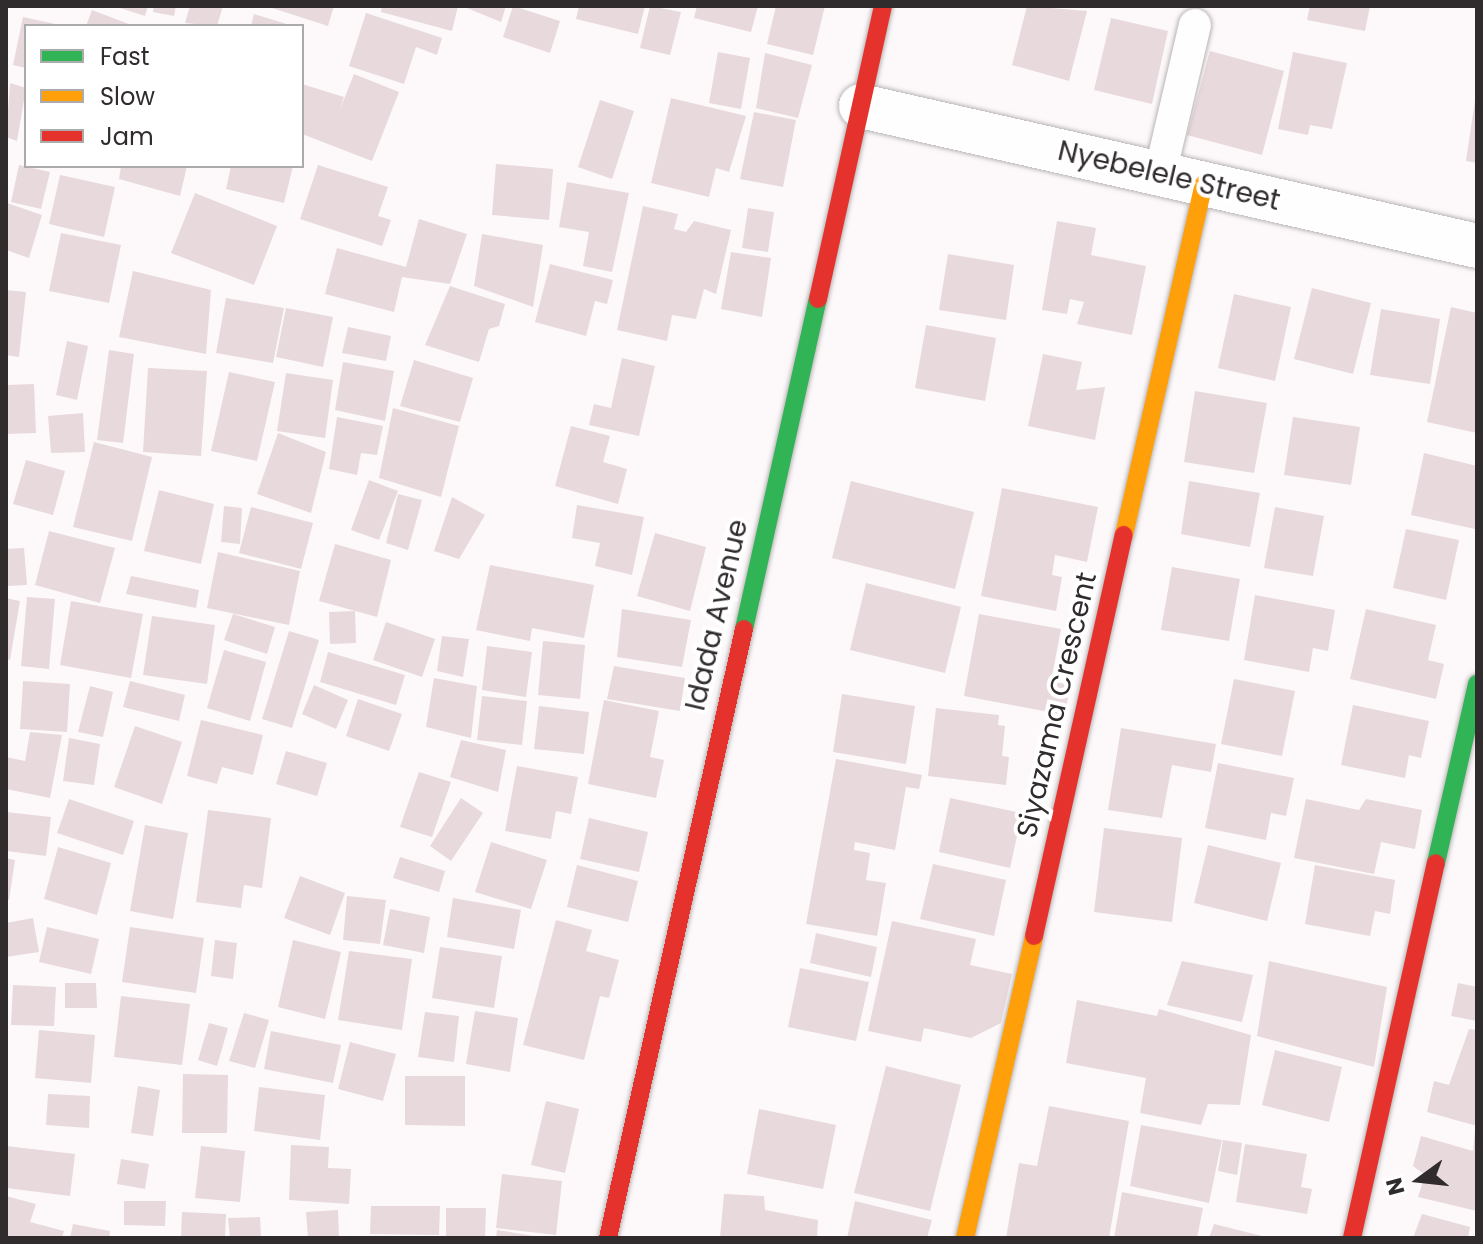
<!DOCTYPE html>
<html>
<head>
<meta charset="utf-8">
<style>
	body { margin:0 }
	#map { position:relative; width:1483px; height:1244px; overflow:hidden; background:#fdf9fa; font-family:Poppins,sans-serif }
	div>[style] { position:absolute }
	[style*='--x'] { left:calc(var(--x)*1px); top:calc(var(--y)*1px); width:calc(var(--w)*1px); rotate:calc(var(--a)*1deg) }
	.building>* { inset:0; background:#e8d9dd }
	.roads { filter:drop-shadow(0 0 2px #b9b5b6) drop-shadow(0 0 2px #b9b5b6) }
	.lane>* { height:32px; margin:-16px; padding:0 16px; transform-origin:16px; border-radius:16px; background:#fffefe }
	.street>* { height:44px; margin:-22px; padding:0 22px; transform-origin:22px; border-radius:22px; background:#fffefe }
	.fast>* { height:18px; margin:-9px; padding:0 9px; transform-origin:9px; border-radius:9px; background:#30b455 }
	.slow>* { height:18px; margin:-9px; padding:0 9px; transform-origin:9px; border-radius:9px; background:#ff9f0a }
	.jam>* { height:18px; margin:-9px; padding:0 9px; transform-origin:9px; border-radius:9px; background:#e5322d }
	span { translate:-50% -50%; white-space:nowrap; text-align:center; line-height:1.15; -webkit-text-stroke:8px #fff; paint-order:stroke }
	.street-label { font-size:28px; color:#302c2d }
	.frame { position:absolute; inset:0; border:8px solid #302c2d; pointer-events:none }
	.legend { position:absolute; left:24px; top:24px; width:280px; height:144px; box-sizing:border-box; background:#fff; border:2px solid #acabab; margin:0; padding:10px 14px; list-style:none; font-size:24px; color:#302c2d }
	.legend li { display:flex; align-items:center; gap:16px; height:40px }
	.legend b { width:40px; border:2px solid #acabab }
	.north { position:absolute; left:1379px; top:1140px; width:80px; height:80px; -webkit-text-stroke:6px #fff; paint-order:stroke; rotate:255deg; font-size:22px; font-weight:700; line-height:32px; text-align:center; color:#302c2d }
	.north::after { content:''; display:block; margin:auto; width:28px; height:36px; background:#302c2d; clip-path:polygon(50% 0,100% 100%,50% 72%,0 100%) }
</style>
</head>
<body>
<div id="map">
	<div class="building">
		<i style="clip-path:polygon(114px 6px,148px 6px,145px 16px)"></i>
		<i style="clip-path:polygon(154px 6px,176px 6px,174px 16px,153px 12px)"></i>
		<i style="clip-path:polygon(190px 6px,223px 6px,217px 26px,185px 23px)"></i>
		<i style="clip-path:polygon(266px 6px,334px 6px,328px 26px)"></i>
		<i style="clip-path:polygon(382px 6px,458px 6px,452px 31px,381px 12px)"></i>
		<i style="clip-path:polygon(462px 6px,506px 6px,501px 22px)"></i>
		<i style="clip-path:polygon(513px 6px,560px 21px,550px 53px,503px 37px)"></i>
		<i style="clip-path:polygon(579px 6px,645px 6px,638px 34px,576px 19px)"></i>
		<i style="clip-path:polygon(650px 6px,681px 12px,670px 55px,640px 48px)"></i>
		<i style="clip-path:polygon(697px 6px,758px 6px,751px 32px,694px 18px)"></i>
		<i style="clip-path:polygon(776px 6px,825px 6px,813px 55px,767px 44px)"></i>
		<i style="clip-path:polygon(1027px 6px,1087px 11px,1069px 81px,1012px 65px)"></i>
		<i style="clip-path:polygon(1310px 6px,1370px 6px,1365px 31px,1307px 20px)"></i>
		<i style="clip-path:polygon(92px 10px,134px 26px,86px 26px)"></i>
		<i style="clip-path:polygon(366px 13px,442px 38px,437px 55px,416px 47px,404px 84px,349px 66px)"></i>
		<i style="clip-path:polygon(254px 14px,290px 25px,290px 26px,251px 26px)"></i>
		<i style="clip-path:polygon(23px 17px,60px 25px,26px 26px,26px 68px,13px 65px)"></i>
		<i style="clip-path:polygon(1111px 18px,1168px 31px,1152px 104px,1094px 90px)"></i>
		<i style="clip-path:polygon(1210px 51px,1284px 71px,1262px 155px,1187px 135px)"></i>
		<i style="clip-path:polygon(718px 52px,750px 58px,741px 109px,709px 103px)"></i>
		<i style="clip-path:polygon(1293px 52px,1347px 63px,1332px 129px,1310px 125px,1308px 135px,1278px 129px)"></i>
		<i style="clip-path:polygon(765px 53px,812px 65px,798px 118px,756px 108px)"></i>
		<i style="clip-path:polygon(354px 74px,399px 92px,372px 161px,302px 134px,302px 84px,344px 97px,339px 112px)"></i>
		<i style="clip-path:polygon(10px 83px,26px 88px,17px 141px,6px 137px)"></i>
		<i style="clip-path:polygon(671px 98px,746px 116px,729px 172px,716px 168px,709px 197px,651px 183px)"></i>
		<i style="clip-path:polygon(600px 100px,634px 111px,612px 179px,578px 167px)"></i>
		<i style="clip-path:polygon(1475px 100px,1477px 100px,1477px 163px,1466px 161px)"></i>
		<i style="clip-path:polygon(754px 112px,796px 120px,783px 187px,740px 179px)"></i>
		<i style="clip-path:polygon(496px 164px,553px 169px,549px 220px,492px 215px)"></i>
		<i style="clip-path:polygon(19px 165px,50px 172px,41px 209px,11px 202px)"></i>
		<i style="clip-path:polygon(318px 165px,388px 187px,378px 216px,391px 220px,382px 246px,300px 219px)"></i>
		<i style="clip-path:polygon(121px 166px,187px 166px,180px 196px,119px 179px)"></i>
		<i style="clip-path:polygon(231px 166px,293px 166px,284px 203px,226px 189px)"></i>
		<i style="clip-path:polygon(60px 175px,115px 187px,104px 237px,49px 224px)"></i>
		<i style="clip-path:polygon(567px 182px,629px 193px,612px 272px,583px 266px,589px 232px,559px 227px)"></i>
		<i style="clip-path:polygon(195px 193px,277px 226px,254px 285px,171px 253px)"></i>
		<i style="clip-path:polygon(7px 203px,42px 215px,29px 258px,6px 250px)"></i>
		<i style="clip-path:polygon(643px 206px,678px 214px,674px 229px,686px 232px,694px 221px,731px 230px,716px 294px,704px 289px,696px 319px,672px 315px,667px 341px,617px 330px)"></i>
		<i style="clip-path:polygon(748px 208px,774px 212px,768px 252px,742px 248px)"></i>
		<i style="clip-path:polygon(419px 219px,467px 234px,450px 284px,402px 277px,394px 312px,325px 294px,337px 248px,406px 267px)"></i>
		<i style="clip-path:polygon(1057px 221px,1096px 228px,1091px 255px,1146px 266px,1132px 335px,1077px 324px,1084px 302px,1070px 299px,1067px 314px,1042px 310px)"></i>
		<i style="clip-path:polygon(61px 233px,121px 245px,109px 303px,49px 291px)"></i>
		<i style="clip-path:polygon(482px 234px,543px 245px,533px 307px,474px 286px)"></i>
		<i style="clip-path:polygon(731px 252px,771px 258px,762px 317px,721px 309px)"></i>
		<i style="clip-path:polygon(948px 254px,1014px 265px,1006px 320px,939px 310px)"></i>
		<i style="clip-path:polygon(550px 264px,613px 280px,607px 304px,595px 301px,586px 336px,535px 322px)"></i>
		<i style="clip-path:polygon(133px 271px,211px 290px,206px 354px,119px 337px)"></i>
		<i style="clip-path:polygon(450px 286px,505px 304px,499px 326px,489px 329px,479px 362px,425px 345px)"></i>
		<i style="clip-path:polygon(1312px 288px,1371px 303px,1353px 374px,1294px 359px)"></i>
		<i style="clip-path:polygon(6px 290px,26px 292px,19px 357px,6px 355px)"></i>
		<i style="clip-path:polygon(1234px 294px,1291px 307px,1275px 381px,1218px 368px)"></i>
		<i style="clip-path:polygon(226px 298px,284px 308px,273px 363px,216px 353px)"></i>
		<i style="clip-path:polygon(1451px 307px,1477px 313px,1477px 433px,1427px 422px)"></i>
		<i style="clip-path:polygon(286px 308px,333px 317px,323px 367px,276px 357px)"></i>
		<i style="clip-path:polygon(1381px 309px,1440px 319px,1430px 384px,1370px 375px)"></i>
		<i style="clip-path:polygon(926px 325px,996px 338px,985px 401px,915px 388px)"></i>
		<i style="clip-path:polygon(348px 327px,391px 336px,386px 361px,342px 353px)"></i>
		<i style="clip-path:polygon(67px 341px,88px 346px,77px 400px,56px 395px)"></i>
		<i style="clip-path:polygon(109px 350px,134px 354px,123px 443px,97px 440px)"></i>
		<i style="clip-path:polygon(1043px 354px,1082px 362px,1076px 390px,1105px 387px,1095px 440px,1028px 426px)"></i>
		<i style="clip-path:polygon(622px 358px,655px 366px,639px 436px,589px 425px,594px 404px,611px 408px)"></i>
		<i style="clip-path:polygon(414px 360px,473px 378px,460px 422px,400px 406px)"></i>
		<i style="clip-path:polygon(343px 362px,394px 371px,385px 421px,335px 410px)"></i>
		<i style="clip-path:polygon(148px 368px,207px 371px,201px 456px,143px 452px)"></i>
		<i style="clip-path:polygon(229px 372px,275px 382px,257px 461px,211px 451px)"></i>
		<i style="clip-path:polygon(286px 373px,333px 380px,325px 438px,277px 431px)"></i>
		<i style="clip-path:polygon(34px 384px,36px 433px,6px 434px,6px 385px)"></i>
		<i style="clip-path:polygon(1195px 391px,1267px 403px,1254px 473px,1184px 462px)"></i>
		<i style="clip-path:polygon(393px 408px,459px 426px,441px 497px,379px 478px)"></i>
		<i style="clip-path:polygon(83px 413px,85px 452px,51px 453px,48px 416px)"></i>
		<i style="clip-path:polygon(337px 417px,383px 426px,377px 455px,361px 453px,357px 475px,329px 469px)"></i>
		<i style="clip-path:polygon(1293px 417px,1360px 427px,1351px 485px,1284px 475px)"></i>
		<i style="clip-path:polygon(571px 426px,610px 436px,603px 462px,627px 469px,618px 504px,555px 486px)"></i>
		<i style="clip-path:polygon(278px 433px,326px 452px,311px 513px,257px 494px)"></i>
		<i style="clip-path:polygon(94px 442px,152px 457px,132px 541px,73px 527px)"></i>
		<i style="clip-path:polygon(1424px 453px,1477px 466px,1475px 529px,1411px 515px)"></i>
		<i style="clip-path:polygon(26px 460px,65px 471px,53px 515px,13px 504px)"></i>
		<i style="clip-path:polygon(369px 480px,398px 491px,379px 540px,351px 530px)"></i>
		<i style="clip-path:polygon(851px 481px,974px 512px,955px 589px,832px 558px)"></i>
		<i style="clip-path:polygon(1189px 481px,1260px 493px,1250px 547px,1181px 534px)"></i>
		<i style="clip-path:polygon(1002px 488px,1098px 507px,1087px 562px,1055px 555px,1052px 575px,1062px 577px,1056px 611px,981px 596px)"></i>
		<i style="clip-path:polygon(159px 490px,214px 504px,201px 564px,144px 551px)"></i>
		<i style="clip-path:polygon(398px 494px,422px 500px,408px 550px,386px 543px)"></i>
		<i style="clip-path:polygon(452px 497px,485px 515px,459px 559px,434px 551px)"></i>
		<i style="clip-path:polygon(577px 505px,644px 517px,632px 575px,595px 566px,600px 543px,572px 538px)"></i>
		<i style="clip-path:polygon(224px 506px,242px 508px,240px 544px,221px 542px)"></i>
		<i style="clip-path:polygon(251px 507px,313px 523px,301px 569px,239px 553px)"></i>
		<i style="clip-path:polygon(1275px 507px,1324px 516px,1313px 576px,1264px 568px)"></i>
		<i style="clip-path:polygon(1406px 529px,1459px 540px,1446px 600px,1393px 588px)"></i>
		<i style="clip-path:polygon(49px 531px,115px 548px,100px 603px,35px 585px)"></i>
		<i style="clip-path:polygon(655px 533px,706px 547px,690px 611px,637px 596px)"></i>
		<i style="clip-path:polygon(335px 544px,391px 560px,377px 617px,319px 601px)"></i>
		<i style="clip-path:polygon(24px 548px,27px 585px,6px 586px,6px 549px)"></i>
		<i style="clip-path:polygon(218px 552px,300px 571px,289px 625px,207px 608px)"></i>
		<i style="clip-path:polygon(490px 565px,594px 585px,584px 638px,532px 628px,530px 641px,476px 630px)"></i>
		<i style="clip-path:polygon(1172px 567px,1240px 579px,1229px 641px,1161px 630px)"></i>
		<i style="clip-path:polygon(131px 576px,199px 590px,196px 608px,126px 594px)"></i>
		<i style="clip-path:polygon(866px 583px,961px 607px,945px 673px,850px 650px)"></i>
		<i style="clip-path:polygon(1255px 595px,1335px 610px,1328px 651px,1313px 648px,1309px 672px,1244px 660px)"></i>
		<i style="clip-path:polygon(27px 597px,55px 599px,49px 669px,21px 666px)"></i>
		<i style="clip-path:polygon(6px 598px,20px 601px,10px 660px,6px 659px)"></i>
		<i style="clip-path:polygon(71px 601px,143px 614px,131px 678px,60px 665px)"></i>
		<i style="clip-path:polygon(622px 609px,691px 620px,682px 667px,617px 657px)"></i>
		<i style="clip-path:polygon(1366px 609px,1436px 625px,1428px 660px,1444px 664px,1436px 699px,1350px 679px)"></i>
		<i style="clip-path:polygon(355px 611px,356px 643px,330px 644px,329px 612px)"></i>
		<i style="clip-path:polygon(233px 614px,275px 627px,267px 654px,224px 640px)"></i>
		<i style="clip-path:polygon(979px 614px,1061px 629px,1051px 681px,1070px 685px,1065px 715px,964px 696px)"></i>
		<i style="clip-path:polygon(152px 616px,215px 625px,207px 684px,143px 675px)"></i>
		<i style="clip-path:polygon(386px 622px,435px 639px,422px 677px,373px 660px)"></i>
		<i style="clip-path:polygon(289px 631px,319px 640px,292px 728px,262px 719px)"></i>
		<i style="clip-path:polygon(442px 636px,469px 639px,463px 677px,437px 671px)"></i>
		<i style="clip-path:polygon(543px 641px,585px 645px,580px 699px,538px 695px)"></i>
		<i style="clip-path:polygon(487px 646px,532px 652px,526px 697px,482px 690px)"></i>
		<i style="clip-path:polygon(224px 650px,266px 662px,250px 721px,207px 708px)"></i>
		<i style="clip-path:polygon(328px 652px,405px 675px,396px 705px,320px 682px)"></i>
		<i style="clip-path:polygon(614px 666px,685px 678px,680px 711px,607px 699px)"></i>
		<i style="clip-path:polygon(434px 678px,477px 686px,471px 738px,426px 727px)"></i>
		<i style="clip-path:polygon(1234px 679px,1295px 691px,1282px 756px,1221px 744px)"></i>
		<i style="clip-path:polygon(23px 681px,70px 684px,67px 732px,20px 729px)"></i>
		<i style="clip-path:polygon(130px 681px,185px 695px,179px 721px,123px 707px)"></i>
		<i style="clip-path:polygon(314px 685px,348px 700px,336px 729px,302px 714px)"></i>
		<i style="clip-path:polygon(90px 686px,113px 692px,103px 737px,78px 732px)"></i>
		<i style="clip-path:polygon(842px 694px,915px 706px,906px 764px,833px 752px)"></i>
		<i style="clip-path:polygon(482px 696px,527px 701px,522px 745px,477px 740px)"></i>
		<i style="clip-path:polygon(358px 699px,402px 714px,389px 751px,346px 736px)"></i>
		<i style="clip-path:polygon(604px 700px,659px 711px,650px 757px,664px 760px,656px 798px,588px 784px)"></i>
		<i style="clip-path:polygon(1353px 705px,1429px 721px,1421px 758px,1409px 755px,1405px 778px,1341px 765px)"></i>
		<i style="clip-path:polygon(539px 706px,589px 712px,584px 754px,534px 749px)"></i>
		<i style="clip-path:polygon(936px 708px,999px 715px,998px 725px,1005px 726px,1002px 756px,1009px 757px,1006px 785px,928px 776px)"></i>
		<i style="clip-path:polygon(201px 720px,263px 735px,253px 775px,222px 767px,217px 784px,187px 776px)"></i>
		<i style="clip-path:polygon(135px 726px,182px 742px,162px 804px,114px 787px)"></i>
		<i style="clip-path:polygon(1121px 728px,1216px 744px,1211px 772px,1172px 765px,1162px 818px,1108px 810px)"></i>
		<i style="clip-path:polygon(30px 732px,62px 735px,50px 798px,6px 789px,6px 757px,25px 761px)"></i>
		<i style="clip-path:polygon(69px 738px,100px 744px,94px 785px,63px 781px)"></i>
		<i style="clip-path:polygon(461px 740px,506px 750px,498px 792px,450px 777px)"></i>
		<i style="clip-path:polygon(286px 751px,327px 763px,317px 796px,276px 784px)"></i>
		<i style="clip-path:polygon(836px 759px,922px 775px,919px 789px,906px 787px,895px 850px,855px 842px,854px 850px,870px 853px,866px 880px,886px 883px,877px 936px,806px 924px)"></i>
		<i style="clip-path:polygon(1218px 763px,1294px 778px,1286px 816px,1271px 813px,1266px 840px,1205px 828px)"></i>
		<i style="clip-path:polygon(517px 766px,578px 777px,571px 814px,556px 811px,551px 839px,505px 831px)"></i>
		<i style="clip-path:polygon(419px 772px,451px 782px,432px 837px,400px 827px)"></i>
		<i style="clip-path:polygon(461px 798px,483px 813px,451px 861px,430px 846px)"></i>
		<i style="clip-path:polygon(950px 798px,1022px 813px,1010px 868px,939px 852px)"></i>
		<i style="clip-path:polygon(69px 799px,134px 821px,123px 855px,57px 833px)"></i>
		<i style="clip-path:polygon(1306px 799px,1359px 810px,1366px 799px,1422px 810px,1415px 849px,1381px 842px,1374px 874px,1294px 858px)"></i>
		<i style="clip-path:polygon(208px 810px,271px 818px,262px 888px,244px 885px,241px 908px,196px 902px)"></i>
		<i style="clip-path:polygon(6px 812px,51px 817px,46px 856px,6px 851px)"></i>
		<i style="clip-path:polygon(589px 818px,648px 832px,639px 872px,580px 859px)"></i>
		<i style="clip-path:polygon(145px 825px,188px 833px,173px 919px,130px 911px)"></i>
		<i style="clip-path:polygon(1104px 828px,1182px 838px,1172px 922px,1094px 912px)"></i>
		<i style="clip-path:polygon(491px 842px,547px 860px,531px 909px,475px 892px)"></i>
		<i style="clip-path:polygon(1208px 845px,1281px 863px,1267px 921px,1194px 903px)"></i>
		<i style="clip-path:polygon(58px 847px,111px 863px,97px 915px,44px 899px)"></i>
		<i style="clip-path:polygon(400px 857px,445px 871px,439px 892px,393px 878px)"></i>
		<i style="clip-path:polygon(6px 858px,15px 860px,9px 900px,6px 899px)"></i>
		<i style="clip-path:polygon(933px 864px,1006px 880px,994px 936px,920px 919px)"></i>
		<i style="clip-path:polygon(577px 865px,638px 881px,628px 922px,567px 907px)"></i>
		<i style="clip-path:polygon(1315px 865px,1395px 880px,1390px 914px,1375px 911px,1370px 936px,1305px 924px)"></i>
		<i style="clip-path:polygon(300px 876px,345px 893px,330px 935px,284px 918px)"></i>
		<i style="clip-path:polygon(347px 896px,386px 900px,380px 944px,343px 940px)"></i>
		<i style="clip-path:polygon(453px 898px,521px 910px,514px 949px,447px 937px)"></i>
		<i style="clip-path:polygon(390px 909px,430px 917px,424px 953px,383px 945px)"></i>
		<i style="clip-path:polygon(33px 918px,39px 952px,6px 957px,6px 923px)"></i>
		<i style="clip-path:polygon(556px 920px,592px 930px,586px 951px,619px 960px,609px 998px,600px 996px,584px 1060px,523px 1045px)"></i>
		<i style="clip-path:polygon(892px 921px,976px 939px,970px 965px,1012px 974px,1001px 1023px,971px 1038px,924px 1028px,921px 1042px,868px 1031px)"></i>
		<i style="clip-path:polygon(47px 927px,99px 939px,91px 974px,39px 962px)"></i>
		<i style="clip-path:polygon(130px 927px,204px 938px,196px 993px,122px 982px)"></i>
		<i style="clip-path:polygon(816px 933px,877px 947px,871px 977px,810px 963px)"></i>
		<i style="clip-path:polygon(215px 940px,237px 943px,233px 979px,211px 976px)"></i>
		<i style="clip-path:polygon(293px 940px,341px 952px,325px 1019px,278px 1007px)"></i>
		<i style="clip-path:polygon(440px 947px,502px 956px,494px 1008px,432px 998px)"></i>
		<i style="clip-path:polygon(349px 951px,412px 959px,402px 1030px,338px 1020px)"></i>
		<i style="clip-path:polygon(1182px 961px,1253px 975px,1242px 1022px,1167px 1005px)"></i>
		<i style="clip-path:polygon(1269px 961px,1387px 987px,1374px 1067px,1257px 1036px)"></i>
		<i style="clip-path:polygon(800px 968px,869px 982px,856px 1041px,788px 1027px)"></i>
		<i style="clip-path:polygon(65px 983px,96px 983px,97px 1008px,65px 1008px)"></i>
		<i style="clip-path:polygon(1458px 983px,1477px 987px,1477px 1021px,1451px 1016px)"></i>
		<i style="clip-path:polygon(13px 985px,56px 987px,54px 1026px,11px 1025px)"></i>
		<i style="clip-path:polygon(121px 996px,190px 1004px,182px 1065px,114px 1057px)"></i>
		<i style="clip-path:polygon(1077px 1000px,1157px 1016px,1159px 1009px,1251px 1035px,1240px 1105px,1208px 1104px,1201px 1125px,1140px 1113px,1146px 1078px,1066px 1063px)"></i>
		<i style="clip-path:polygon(475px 1011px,518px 1018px,510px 1072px,466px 1064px)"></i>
		<i style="clip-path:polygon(425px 1012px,459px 1016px,454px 1062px,418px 1057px)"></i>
		<i style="clip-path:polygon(244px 1013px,269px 1020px,255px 1068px,229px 1061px)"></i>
		<i style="clip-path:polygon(209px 1023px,228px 1028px,217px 1066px,198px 1060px)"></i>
		<i style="clip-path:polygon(1469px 1029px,1477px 1030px,1477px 1126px,1427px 1112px,1434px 1081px,1449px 1085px)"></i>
		<i style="clip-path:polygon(39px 1030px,95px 1035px,91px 1083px,35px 1078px)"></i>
		<i style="clip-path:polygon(271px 1031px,341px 1045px,333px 1083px,264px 1069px)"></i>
		<i style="clip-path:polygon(350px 1042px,396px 1054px,383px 1101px,338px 1089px)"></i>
		<i style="clip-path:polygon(1275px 1050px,1342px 1067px,1329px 1122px,1262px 1105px)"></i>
		<i style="clip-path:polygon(886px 1066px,961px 1085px,930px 1211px,854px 1193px)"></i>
		<i style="clip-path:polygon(183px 1074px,228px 1075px,227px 1133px,182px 1133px)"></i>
		<i style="clip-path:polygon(405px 1076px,465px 1076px,465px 1126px,405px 1125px)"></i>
		<i style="clip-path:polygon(138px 1086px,160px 1090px,153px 1136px,131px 1133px)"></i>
		<i style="clip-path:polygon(259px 1087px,325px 1095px,320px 1140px,254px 1131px)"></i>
		<i style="clip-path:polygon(48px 1094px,90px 1096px,89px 1128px,46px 1125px)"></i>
		<i style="clip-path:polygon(546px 1101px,579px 1109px,565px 1173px,531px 1165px)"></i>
		<i style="clip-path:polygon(1049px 1106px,1129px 1121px,1109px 1238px,1006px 1238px,1019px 1163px,1037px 1166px)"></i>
		<i style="clip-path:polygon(759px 1109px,836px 1125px,823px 1189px,747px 1174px)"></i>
		<i style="clip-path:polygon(1141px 1125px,1222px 1140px,1209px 1203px,1130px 1186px)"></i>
		<i style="clip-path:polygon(1475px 1131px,1477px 1211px,1418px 1197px,1425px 1175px,1413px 1166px,1421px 1136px,1473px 1151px)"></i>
		<i style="clip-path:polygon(1223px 1140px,1242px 1143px,1237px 1175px,1218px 1171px)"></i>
		<i style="clip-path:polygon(1245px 1144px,1307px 1154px,1301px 1187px,1312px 1189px,1307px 1214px,1236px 1202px)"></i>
		<i style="clip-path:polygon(291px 1145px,329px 1147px,328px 1168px,351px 1169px,349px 1204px,289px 1200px)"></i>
		<i style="clip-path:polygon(6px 1146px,75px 1154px,70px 1196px,6px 1188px)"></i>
		<i style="clip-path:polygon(201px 1146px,245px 1151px,240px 1202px,195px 1198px)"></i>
		<i style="clip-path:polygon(121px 1159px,149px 1164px,145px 1189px,117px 1184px)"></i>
		<i style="clip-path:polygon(502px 1174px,562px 1181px,556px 1235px,496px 1228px)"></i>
		<i style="clip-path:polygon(1122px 1192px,1203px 1208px,1197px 1238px,1114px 1238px)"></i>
		<i style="clip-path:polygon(724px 1194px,764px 1196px,765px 1210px,818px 1220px,817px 1238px,720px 1238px)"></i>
		<i style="clip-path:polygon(6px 1196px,36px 1204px,30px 1222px,64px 1231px,62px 1238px,6px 1238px)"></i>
		<i style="clip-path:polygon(124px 1201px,166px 1201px,165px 1226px,124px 1225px)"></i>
		<i style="clip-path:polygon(855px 1201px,932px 1220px,927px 1238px,847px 1238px)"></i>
		<i style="clip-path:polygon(371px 1206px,440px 1206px,439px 1235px,370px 1234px)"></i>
		<i style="clip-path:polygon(446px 1208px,486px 1208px,485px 1238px,446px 1238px)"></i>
		<i style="clip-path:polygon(338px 1210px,339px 1238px,308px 1238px,306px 1212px)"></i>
		<i style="clip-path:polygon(182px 1212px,226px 1214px,225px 1238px,181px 1238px)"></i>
		<i style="clip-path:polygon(1422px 1214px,1470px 1227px,1468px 1238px,1413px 1238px)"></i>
		<i style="clip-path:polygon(260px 1217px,261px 1238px,230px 1238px,228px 1218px)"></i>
		<i style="clip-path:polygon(73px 1224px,110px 1231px,109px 1238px,70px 1238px)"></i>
		<i style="clip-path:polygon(1214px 1224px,1266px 1237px,1265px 1238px,1209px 1238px)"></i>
		<i style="clip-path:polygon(497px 1230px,534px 1236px,534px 1238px,496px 1238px)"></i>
	</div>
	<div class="roads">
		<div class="lane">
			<i style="--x:1160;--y:174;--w:153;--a:-76.8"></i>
		</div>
		<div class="street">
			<i style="--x:861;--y:106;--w:632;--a:12.8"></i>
		</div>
		<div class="fast">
			<i style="--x:744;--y:629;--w:338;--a:-77.4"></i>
			<i style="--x:1436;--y:863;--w:184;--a:-77.1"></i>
		</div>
		<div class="slow">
			<i style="--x:1124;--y:535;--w:360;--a:-77.2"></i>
			<i style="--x:965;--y:1238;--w:310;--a:-77.1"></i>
		</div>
		<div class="jam">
			<i style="--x:818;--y:299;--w:300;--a:-77.5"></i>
			<i style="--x:1034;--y:936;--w:411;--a:-77.4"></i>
			<i style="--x:608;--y:1238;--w:624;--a:-77.41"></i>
			<i style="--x:1352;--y:1238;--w:384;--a:-77.4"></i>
		</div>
	</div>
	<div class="street-label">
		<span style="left:1169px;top:176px;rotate:13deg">Nyebelele Street</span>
		<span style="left:717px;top:615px;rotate:-77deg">Idada Avenue</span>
		<span style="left:1057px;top:705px;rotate:-77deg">Siyazama Crescent</span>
	</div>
	<div class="frame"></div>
	<ul class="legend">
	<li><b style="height:10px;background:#30b455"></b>Fast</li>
	<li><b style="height:10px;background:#ff9f0a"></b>Slow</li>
	<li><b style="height:10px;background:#e5322d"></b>Jam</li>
	</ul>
	<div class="north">N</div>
</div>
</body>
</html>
